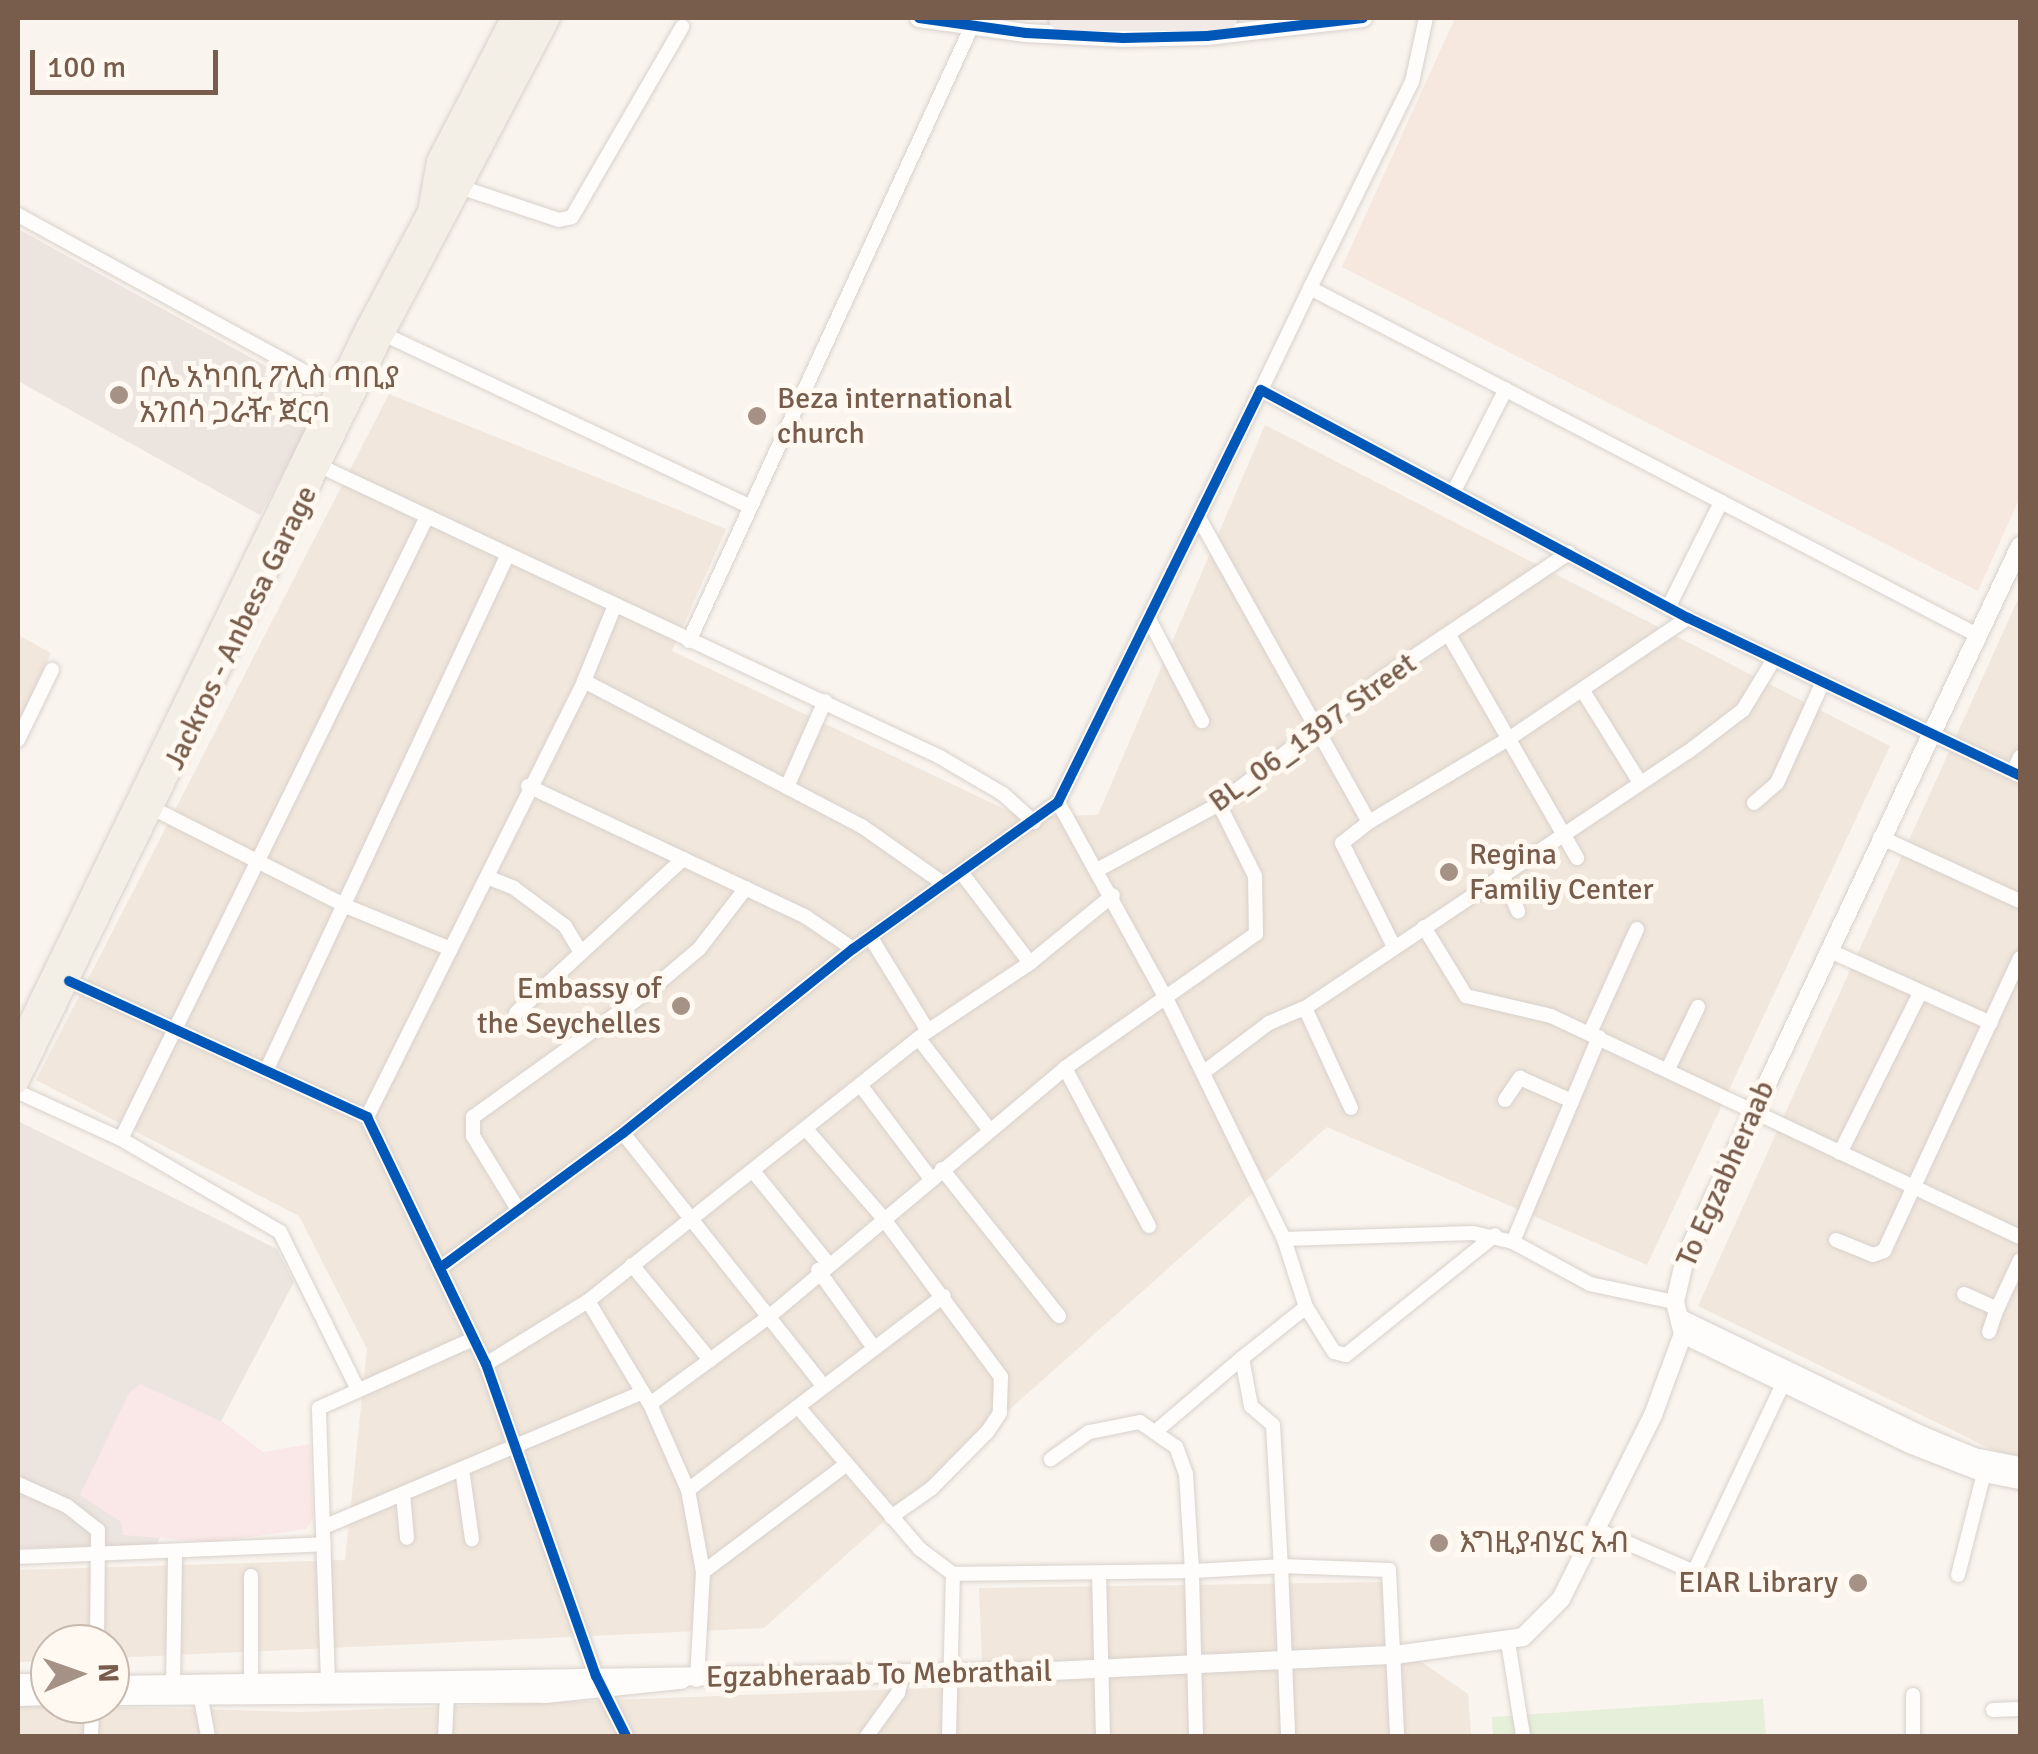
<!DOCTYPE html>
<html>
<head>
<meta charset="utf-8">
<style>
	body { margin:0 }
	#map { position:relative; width:2038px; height:1754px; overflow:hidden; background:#f9f4ee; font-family:Signika,"Noto Sans Ethiopic",sans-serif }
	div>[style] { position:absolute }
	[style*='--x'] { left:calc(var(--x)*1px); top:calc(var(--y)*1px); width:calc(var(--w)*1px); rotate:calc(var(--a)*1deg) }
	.residential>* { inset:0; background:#f1e7dc }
	.commercial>* { inset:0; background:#f6e7df }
	.industrial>* { inset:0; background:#ece4df }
	.medical>* { inset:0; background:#fae7e7 }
	.green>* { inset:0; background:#e6efd9 }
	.roads { filter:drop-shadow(0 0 2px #d8d1cc) drop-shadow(0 0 2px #d8d1cc) }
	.street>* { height:14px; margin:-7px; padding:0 7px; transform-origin:7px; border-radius:7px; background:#fefdfc }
	.secondary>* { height:18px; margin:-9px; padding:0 9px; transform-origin:9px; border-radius:9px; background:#fefdfc }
	.primary>* { height:20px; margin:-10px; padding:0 10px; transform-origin:10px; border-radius:10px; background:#f3eee6 }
	.highway>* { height:25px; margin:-12.5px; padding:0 12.5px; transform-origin:12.5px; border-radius:12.5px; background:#f1eae6 }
	.cycleway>* { height:10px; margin:-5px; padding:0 5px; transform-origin:5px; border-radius:5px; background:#0057b8 }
	.dots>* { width:28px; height:28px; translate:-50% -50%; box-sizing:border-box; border:5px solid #fff9f1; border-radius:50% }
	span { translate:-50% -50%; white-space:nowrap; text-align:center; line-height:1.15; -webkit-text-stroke:10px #fff9f1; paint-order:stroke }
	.poi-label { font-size:30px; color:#785c4c }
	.left { translate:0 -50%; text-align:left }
	.right { translate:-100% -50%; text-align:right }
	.street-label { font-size:30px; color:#785c4c }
	.frame { position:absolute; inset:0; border:20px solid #785c4c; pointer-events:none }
	.north { position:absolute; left:30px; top:1624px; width:100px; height:100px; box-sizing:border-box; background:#fff9f1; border:2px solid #c9baaf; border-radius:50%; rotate:88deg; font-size:28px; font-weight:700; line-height:40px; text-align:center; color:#785c4c }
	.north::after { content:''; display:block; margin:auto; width:35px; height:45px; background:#a59185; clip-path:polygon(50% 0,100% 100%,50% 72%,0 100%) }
	.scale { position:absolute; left:30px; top:50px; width:188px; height:45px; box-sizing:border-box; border:5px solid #785c4c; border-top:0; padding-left:12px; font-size:30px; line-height:35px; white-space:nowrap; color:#785c4c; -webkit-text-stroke:8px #fff9f1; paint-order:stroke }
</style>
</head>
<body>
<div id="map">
	<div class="residential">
		<i style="clip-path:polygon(389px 394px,726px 529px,672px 651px,1021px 817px,1098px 815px,1265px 425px,1890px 746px,1647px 1265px,1327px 1127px,764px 1628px,110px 1658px,110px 1644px,50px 1644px,50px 1661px,18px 1662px,18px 1570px,345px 1560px,367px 1349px,299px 1216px,36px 1080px)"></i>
		<i style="clip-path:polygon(2020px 595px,2020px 1455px,2003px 1455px,1698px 1306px)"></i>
		<i style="clip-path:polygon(18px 635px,51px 653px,18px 722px)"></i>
		<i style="clip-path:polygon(1383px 1582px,1384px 1636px,1468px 1694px,1471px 1736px,18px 1736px,18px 1704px,300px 1712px,983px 1686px,979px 1588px)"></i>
	</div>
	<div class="commercial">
		<i style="clip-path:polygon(1455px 18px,2020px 18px,2020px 497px,1978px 591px,1342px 267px)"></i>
	</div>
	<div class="industrial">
		<i style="clip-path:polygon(18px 229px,324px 398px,260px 515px,18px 381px)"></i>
		<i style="clip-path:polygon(20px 1122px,277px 1249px,294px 1282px,156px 1545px,18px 1548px)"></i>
	</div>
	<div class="medical">
		<i style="clip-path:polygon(140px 1384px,223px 1422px,263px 1452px,310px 1444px,313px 1517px,307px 1529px,212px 1542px,123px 1535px,121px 1522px,80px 1495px,129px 1393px)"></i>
	</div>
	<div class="green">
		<i style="clip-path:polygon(1763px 1699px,1766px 1736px,1493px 1736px,1492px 1717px)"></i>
	</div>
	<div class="roads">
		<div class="street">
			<i style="--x:460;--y:187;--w:104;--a:18.4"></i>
			<i style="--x:559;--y:220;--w:13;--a:-13"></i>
			<i style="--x:572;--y:217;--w:220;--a:-59.9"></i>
			<i style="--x:18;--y:215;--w:364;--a:28.7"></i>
			<i style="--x:1310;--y:288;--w:230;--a:-63.7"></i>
			<i style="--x:1412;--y:82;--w:66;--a:-77.7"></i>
			<i style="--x:377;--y:331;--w:409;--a:25.2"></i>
			<i style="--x:1261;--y:390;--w:113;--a:-64.3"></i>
			<i style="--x:1310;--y:288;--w:754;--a:27.48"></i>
			<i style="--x:320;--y:466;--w:685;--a:25.14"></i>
			<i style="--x:940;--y:757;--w:73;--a:30.4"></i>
			<i style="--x:1003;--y:794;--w:42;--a:42.1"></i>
			<i style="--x:1455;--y:489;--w:112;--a:-63"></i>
			<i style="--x:1199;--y:518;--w:348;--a:60.8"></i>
			<i style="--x:1369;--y:822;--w:164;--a:-30.8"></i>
			<i style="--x:1510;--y:738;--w:215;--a:-34"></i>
			<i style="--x:1668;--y:608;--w:119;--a:-63.4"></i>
			<i style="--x:1150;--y:621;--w:113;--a:62.5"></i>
			<i style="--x:1450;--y:637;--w:255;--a:60.1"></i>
			<i style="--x:689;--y:641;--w:677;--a:-65.29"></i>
			<i style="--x:584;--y:681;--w:315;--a:27.6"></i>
			<i style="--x:863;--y:827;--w:99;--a:35.1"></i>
			<i style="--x:1583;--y:691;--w:106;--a:58.1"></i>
			<i style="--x:18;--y:740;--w:78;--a:-64.1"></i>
			<i style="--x:2013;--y:772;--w:17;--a:-65"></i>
			<i style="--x:528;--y:786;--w:307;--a:25.2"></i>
			<i style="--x:806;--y:917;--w:57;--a:34.2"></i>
			<i style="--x:787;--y:787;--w:94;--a:-66.2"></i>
			<i style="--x:1058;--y:802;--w:226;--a:61.2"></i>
			<i style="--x:1167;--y:1000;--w:266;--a:63.9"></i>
			<i style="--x:1284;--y:1239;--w:189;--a:-1.8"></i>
			<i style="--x:1473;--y:1233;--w:41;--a:12.7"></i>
			<i style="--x:1754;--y:803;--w:30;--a:-41"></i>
			<i style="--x:1777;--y:783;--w:109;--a:-65.6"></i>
			<i style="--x:154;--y:809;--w:217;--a:26.8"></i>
			<i style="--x:348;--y:907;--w:111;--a:22.2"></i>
			<i style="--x:1369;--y:822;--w:34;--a:142"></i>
			<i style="--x:1342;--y:843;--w:114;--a:63.4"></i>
			<i style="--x:1880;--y:837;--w:154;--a:24.6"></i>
			<i style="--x:1099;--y:869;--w:136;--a:-28.4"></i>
			<i style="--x:1219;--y:804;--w:206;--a:-37.7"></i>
			<i style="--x:1382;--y:678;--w:225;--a:-33.8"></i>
			<i style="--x:961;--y:872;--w:114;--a:52.8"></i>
			<i style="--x:1501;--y:872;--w:43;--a:66.4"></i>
			<i style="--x:487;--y:877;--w:29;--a:22"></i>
			<i style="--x:514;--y:888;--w:64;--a:36.7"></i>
			<i style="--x:565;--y:926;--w:31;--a:59"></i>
			<i style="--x:1424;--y:927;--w:81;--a:58.7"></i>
			<i style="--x:1466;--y:996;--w:87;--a:13.2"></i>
			<i style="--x:1551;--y:1016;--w:518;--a:25.23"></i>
			<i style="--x:871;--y:938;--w:109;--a:58.5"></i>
			<i style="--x:1830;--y:951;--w:176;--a:24.1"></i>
			<i style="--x:69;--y:981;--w:328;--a:24.5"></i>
			<i style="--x:367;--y:1117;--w:274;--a:64.3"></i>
			<i style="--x:486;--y:1364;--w:331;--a:70.6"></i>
			<i style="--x:596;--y:1676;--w:67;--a:63.4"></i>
			<i style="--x:1305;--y:1008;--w:110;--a:65.3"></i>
			<i style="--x:516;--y:1013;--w:227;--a:-42.7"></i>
			<i style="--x:1590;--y:1033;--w:114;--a:-65.7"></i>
			<i style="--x:1599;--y:1037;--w:222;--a:112.8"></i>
			<i style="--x:1513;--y:1242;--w:88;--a:28.6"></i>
			<i style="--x:1590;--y:1284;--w:87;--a:12"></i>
			<i style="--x:919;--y:1039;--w:113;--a:52.2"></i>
			<i style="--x:1668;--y:1069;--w:69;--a:-64.2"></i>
			<i style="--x:266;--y:1071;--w:569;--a:-64.92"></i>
			<i style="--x:1204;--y:1072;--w:81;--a:-37"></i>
			<i style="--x:1269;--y:1023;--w:39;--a:-23"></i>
			<i style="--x:1305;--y:1008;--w:461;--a:-33.8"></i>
			<i style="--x:1688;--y:752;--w:69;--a:-37.4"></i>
			<i style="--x:1743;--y:710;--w:60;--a:-58.7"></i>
			<i style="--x:861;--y:1086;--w:116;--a:53"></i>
			<i style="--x:18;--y:1092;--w:113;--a:24.5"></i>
			<i style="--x:121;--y:1139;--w:184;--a:30.3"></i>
			<i style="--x:280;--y:1232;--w:174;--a:63.7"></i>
			<i style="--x:1505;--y:1100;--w:27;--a:-56"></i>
			<i style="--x:1520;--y:1078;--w:57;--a:23.9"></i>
			<i style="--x:367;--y:1117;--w:487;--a:-63.5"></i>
			<i style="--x:584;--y:681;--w:82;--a:-67.8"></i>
			<i style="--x:806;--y:1129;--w:118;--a:49.1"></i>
			<i style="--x:883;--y:1218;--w:198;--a:53.4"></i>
			<i style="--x:1001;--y:1377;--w:36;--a:92"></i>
			<i style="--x:1000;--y:1413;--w:23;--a:124"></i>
			<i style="--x:987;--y:1432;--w:78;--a:134.5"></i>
			<i style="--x:932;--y:1488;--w:50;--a:144.7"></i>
			<i style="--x:623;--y:1133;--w:322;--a:51.6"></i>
			<i style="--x:121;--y:1139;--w:691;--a:-63.81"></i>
			<i style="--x:1840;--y:1153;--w:179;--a:-63.4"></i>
			<i style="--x:942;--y:1169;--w:188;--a:51.5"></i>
			<i style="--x:753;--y:1171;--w:117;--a:50.9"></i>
			<i style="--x:519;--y:1211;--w:88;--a:-121.5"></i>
			<i style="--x:473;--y:1136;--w:19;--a:-90"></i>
			<i style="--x:473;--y:1117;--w:223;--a:-35.7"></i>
			<i style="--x:654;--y:987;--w:59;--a:-40.2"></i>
			<i style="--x:699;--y:949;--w:77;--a:-52.4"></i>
			<i style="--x:1149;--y:1226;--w:179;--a:-118"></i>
			<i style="--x:1065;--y:1068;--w:233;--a:-35.1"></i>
			<i style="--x:1256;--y:934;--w:58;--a:-91"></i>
			<i style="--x:1255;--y:876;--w:80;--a:-116.6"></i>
			<i style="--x:1284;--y:1239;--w:71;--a:72.1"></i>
			<i style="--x:1306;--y:1307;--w:53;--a:58.1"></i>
			<i style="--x:1334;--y:1352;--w:12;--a:14"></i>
			<i style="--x:1346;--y:1355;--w:191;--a:-38.8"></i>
			<i style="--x:1836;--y:1240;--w:40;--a:22"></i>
			<i style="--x:1873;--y:1255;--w:12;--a:-20"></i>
			<i style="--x:1884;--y:1251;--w:323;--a:-65.1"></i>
			<i style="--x:444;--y:1265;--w:222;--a:-36.4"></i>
			<i style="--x:623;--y:1133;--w:295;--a:-38.7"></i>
			<i style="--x:853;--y:949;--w:252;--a:-35.6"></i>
			<i style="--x:1058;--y:802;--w:459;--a:-63.8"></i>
			<i style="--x:1261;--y:390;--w:484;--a:28.1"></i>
			<i style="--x:1688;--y:618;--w:368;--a:25.4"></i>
			<i style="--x:632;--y:1265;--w:123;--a:50.6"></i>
			<i style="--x:818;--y:1270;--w:96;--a:54.3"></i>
			<i style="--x:1964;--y:1294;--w:36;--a:24"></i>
			<i style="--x:1997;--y:1309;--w:54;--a:-64.9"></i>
			<i style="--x:588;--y:1301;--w:120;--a:59"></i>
			<i style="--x:650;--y:1404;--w:94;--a:66.2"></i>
			<i style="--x:688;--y:1490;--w:83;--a:79.6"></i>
			<i style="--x:703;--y:1572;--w:108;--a:93.2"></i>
			<i style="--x:1306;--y:1307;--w:82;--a:141.4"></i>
			<i style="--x:1242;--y:1358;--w:49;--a:79.4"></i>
			<i style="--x:1251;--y:1406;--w:29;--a:41"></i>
			<i style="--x:1273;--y:1425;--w:141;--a:86.8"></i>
			<i style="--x:1281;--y:1566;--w:108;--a:2.1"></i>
			<i style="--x:1389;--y:1570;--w:166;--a:87.2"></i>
			<i style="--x:1989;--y:1332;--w:24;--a:-71"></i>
			<i style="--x:486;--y:1364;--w:120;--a:-31.7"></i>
			<i style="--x:588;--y:1301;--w:434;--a:-38.5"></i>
			<i style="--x:928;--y:1031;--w:123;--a:-33.7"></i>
			<i style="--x:1030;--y:963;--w:107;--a:-39.3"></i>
			<i style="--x:650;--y:1404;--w:150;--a:-36.3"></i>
			<i style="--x:771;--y:1315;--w:384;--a:-40"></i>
			<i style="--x:799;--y:1408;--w:186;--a:49.4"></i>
			<i style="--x:920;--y:1549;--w:41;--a:37.1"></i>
			<i style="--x:953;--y:1574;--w:239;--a:-0.7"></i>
			<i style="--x:1192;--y:1571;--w:97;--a:-93.5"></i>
			<i style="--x:1186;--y:1474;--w:29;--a:-110"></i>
			<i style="--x:1176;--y:1447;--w:44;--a:-145.2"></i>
			<i style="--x:1140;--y:1422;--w:52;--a:168.9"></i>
			<i style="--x:1089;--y:1432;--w:47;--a:144.6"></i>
			<i style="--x:1155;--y:1432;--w:114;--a:-40.4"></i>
			<i style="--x:462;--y:1469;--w:71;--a:81.9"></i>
			<i style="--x:18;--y:1484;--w:54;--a:24.2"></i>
			<i style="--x:67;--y:1506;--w:39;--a:38"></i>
			<i style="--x:98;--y:1530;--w:114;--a:90.5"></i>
			<i style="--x:688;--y:1490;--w:321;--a:-37.2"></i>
			<i style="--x:403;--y:1494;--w:44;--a:84.8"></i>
			<i style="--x:326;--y:1526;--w:344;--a:-22.9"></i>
			<i style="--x:1600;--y:1531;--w:103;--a:23.6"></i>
			<i style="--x:1694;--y:1572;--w:216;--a:-64.7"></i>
			<i style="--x:18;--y:1557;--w:306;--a:-2.4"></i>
			<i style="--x:703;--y:1572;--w:176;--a:-36.9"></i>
			<i style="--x:1099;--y:1573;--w:163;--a:88.6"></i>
			<i style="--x:1958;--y:1575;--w:105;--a:-75.7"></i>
			<i style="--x:1508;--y:1642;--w:95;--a:80.9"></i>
			<i style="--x:328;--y:1682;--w:274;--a:-91.9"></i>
			<i style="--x:319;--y:1408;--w:169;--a:-24.1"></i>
			<i style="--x:173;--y:1684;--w:132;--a:-89.1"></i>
			<i style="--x:251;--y:1684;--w:108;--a:-90"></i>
			<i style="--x:199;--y:1688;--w:49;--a:79.4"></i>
			<i style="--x:1993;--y:1710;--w:27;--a:-2"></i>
			<i style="--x:91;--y:1736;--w:32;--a:-88"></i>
			<i style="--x:445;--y:1736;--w:41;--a:-87.2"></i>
			<i style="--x:867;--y:1736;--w:53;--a:-54.2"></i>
			<i style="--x:898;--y:1693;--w:21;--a:-76"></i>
			<i style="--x:949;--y:1736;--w:162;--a:-88.6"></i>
			<i style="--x:1196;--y:1736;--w:165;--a:-91.4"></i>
			<i style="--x:1192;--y:1571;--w:89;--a:-3.2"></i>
			<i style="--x:1281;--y:1566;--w:170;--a:87.6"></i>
			<i style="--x:1913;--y:1736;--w:41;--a:-90"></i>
		</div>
		<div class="secondary">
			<i style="--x:919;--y:18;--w:108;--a:8"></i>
			<i style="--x:1026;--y:33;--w:97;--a:3"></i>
			<i style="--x:1123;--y:38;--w:84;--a:-1.4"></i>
			<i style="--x:1207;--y:36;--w:157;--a:-6.6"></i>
			<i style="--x:1681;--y:1319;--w:267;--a:25.8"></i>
			<i style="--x:1921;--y:1435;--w:57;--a:22.5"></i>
			<i style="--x:1974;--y:1457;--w:47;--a:11.1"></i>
			<i style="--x:1683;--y:1334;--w:252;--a:25.9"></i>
			<i style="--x:1910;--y:1444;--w:79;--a:21.4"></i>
			<i style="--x:1984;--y:1473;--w:37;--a:11"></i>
			<i style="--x:18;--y:1683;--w:32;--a:0"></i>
			<i style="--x:110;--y:1685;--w:941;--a:-0.85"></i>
			<i style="--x:1051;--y:1671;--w:344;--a:-2.7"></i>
			<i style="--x:1395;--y:1655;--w:129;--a:-8"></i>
			<i style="--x:1523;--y:1637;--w:54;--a:-45"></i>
			<i style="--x:1561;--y:1599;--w:206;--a:-63.4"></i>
			<i style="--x:1653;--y:1415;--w:86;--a:-69.7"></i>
			<i style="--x:1683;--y:1334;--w:33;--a:-104"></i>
			<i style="--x:1675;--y:1302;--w:45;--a:-77.2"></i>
			<i style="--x:1685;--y:1258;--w:787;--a:-64.8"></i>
			<i style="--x:110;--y:1696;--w:435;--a:-0.3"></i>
			<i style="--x:545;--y:1694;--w:137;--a:-5.9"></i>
			<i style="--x:18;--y:1697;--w:32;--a:-2"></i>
		</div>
		<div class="primary">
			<i style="--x:429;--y:206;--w:46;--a:-79.9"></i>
			<i style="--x:437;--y:161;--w:161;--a:-62.6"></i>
			<i style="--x:18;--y:1045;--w:799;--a:-64.11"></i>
			<i style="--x:367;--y:326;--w:349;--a:-62"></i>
			<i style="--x:18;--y:1083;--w:834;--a:-63.96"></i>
			<i style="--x:384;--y:334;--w:357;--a:-62.3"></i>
		</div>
		<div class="highway">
			<i style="--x:1061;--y:18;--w:163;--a:0"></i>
		</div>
	</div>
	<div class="cycleway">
		<i style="--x:919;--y:18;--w:108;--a:8"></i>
		<i style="--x:1026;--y:33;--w:97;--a:3"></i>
		<i style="--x:1123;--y:38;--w:84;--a:-1.4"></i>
		<i style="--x:1207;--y:36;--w:157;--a:-6.6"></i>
		<i style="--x:69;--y:981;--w:328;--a:24.5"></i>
		<i style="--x:367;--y:1117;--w:274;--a:64.3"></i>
		<i style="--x:486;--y:1364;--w:331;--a:70.6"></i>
		<i style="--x:596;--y:1676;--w:67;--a:63.4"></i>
		<i style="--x:444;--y:1265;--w:222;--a:-36.4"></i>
		<i style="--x:623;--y:1133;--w:295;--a:-38.7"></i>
		<i style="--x:853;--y:949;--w:252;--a:-35.6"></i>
		<i style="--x:1058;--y:802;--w:459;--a:-63.8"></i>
		<i style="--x:1261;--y:390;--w:484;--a:28.1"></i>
		<i style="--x:1688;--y:618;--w:368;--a:25.4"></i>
	</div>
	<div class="dots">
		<i style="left:119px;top:395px;background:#a59185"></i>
		<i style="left:757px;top:416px;background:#a59185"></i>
		<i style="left:1449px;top:872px;background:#a59185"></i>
		<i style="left:681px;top:1006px;background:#a59185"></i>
		<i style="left:1439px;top:1543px;background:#a59185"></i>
		<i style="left:1858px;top:1583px;background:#a59185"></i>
	</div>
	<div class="poi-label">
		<span class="left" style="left:139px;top:395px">ቦሌ አካባቢ ፖሊስ ጣቢያ<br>አንበሳ ጋራዥ ጀርባ</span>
		<span class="left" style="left:777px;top:416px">Beza international<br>church</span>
		<span class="left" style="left:1469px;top:872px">Regina<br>Familiy Center</span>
		<span class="right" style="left:661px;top:1006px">Embassy of<br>the Seychelles</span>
		<span class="left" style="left:1459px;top:1543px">እግዚያብሄር አብ</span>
		<span class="right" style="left:1838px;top:1583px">EIAR Library</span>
	</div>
	<div class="street-label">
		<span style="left:241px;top:628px;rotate:-64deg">Jackros - Anbesa Garage</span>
		<span style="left:1313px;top:733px;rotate:-36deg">BL_06_1397 Street</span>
		<span style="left:1726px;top:1174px;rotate:-66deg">To Egzabheraab</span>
		<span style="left:879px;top:1675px;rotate:-1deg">Egzabheraab To Mebrathail</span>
	</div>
	<div class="frame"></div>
	<div class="north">N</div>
	<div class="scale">100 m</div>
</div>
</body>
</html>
